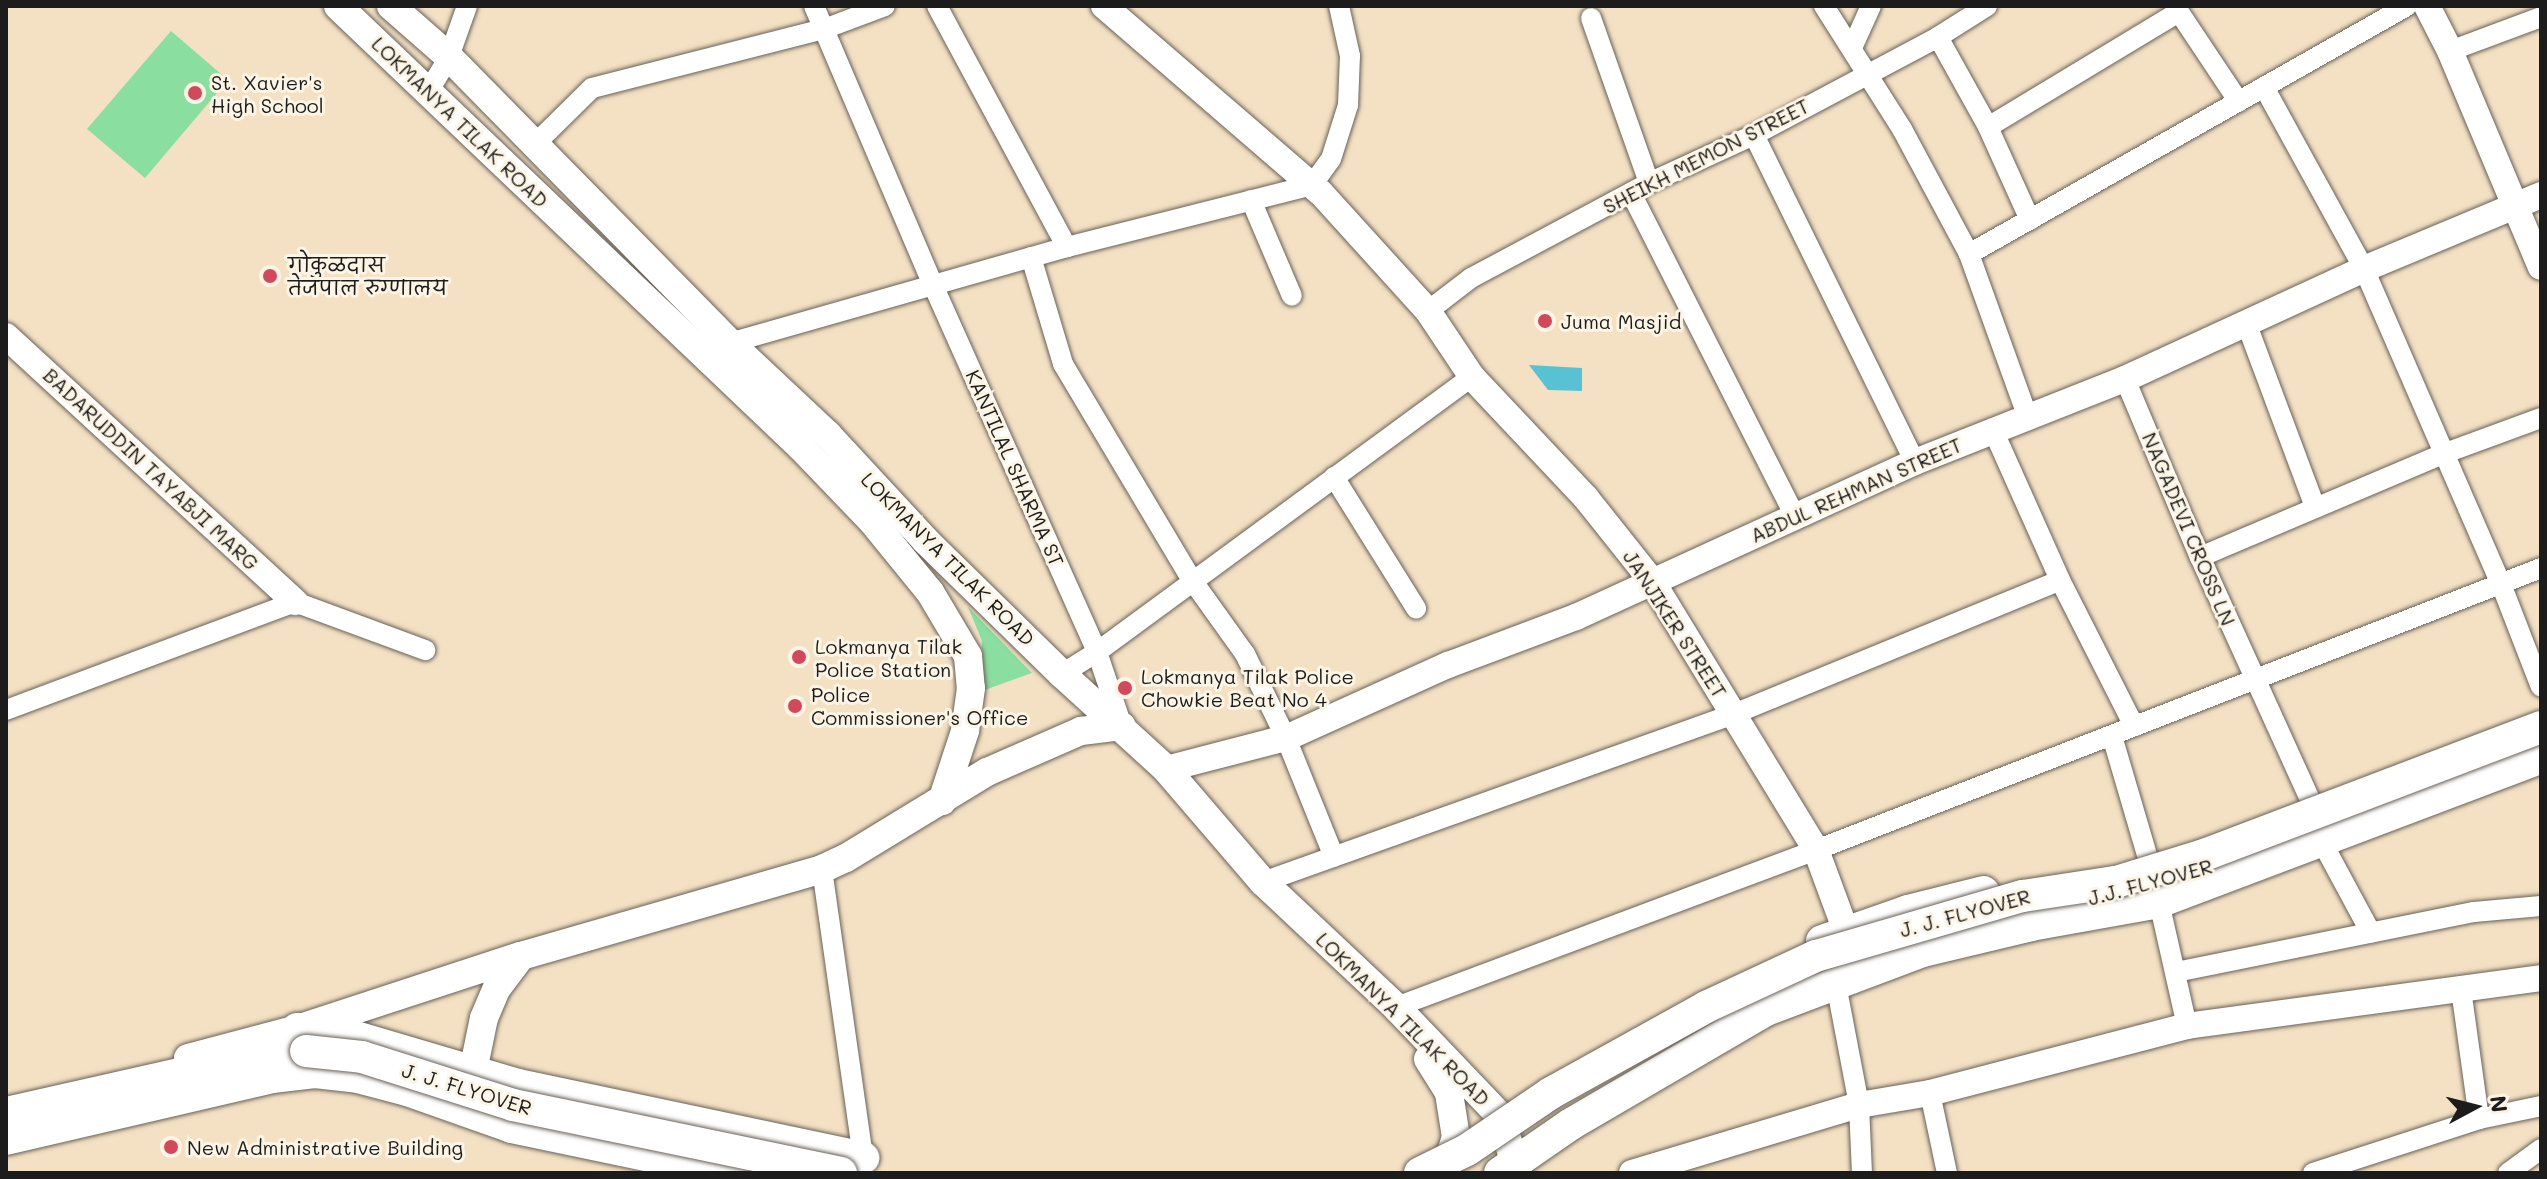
<!DOCTYPE html>
<html>
<head>
<meta charset="utf-8">
<style>
	body { margin:0 }
	#map { position:relative; width:2547px; height:1179px; overflow:hidden; background:#f4e1c4; font-family:Mali,"Playpen Sans Deva",sans-serif }
	div>[style] { position:absolute }
	[style*='--x'] { left:calc(var(--x)*1px); top:calc(var(--y)*1px); width:calc(var(--w)*1px); rotate:calc(var(--a)*1deg) }
	.green>* { inset:0; background:#8ade9f }
	.water>* { inset:0; background:#58c1d4 }
	.roads { filter:drop-shadow(0 0 2px #686157) drop-shadow(0 0 2px #686157) }
	.minor>* { height:20px; margin:-10px; padding:0 10px; transform-origin:10px; border-radius:10px; background:#fff }
	.tertiary>* { height:26px; margin:-13px; padding:0 13px; transform-origin:13px; border-radius:13px; background:#fff }
	.secondary>* { height:28px; margin:-14px; padding:0 14px; transform-origin:14px; border-radius:14px; background:#fff }
	.primary>* { height:32px; margin:-16px; padding:0 16px; transform-origin:16px; border-radius:16px; background:#fff }
	.bridges { filter:drop-shadow(0 0 2px #686157) drop-shadow(0 0 2px #686157) }
	.primary-bridge>* { height:32px; margin:-16px; padding:0 16px; transform-origin:16px; border-radius:16px; background:#fff }
	.dots>* { width:22px; height:22px; translate:-50% -50%; box-sizing:border-box; border:4px solid #fcf5e5; border-radius:50% }
	span { translate:-50% -50%; white-space:nowrap; text-align:center; line-height:1.15; -webkit-text-stroke:6px #fcf5e5; paint-order:stroke }
	.poi-label { font-size:20px; color:#1c1c1c }
	.left { translate:0 -50%; text-align:left }
	.street-label { font-size:20px; color:#1c1c1c }
	.frame { position:absolute; inset:0; border:8px solid #1c1c1c; pointer-events:none }
	.north { position:absolute; left:2435px; top:1067px; width:80px; height:80px; -webkit-text-stroke:6px #fcf5e5; paint-order:stroke; rotate:83deg; font-size:22px; font-weight:700; line-height:32px; text-align:center; color:#1c1c1c }
	.north::after { content:''; display:block; margin:auto; width:28px; height:36px; background:#1c1c1c; clip-path:polygon(50% 0,100% 100%,50% 72%,0 100%) }
</style>
</head>
<body>
<div id="map">
	<div class="green">
		<i style="clip-path:polygon(171px 31px,228px 80px,145px 178px,87px 129px)"></i>
		<i style="clip-path:polygon(968px 607px,1032px 673px,979px 692px,982px 641px)"></i>
	</div>
	<div class="water">
		<i style="clip-path:polygon(1529px 365px,1582px 368px,1582px 391px,1548px 390px)"></i>
	</div>
	<div class="roads">
		<div class="minor">
			<i style="--x:814;--y:6;--w:303;--a:66.9"></i>
			<i style="--x:933;--y:285;--w:402;--a:65.9"></i>
			<i style="--x:1097;--y:652;--w:78;--a:71.3"></i>
			<i style="--x:937;--y:6;--w:274;--a:61.7"></i>
			<i style="--x:1824;--y:6;--w:146;--a:57.6"></i>
			<i style="--x:1902;--y:129;--w:142;--a:61.8"></i>
			<i style="--x:1969;--y:254;--w:171;--a:70.2"></i>
			<i style="--x:2175;--y:6;--w:115;--a:56.3"></i>
			<i style="--x:1591;--y:18;--w:175;--a:70.6"></i>
			<i style="--x:1938;--y:37;--w:103;--a:60.9"></i>
			<i style="--x:1988;--y:127;--w:102;--a:65.7"></i>
			<i style="--x:1852;--y:48;--w:46;--a:-65.7"></i>
			<i style="--x:2450;--y:51;--w:97;--a:-20.5"></i>
			<i style="--x:2264;--y:87;--w:208;--a:61.2"></i>
			<i style="--x:2364;--y:269;--w:344;--a:66.5"></i>
			<i style="--x:2501;--y:584;--w:110;--a:68.8"></i>
			<i style="--x:428;--y:92;--w:41;--a:-59"></i>
			<i style="--x:449;--y:57;--w:54;--a:-70.6"></i>
			<i style="--x:1988;--y:127;--w:223;--a:-31.1"></i>
			<i style="--x:1754;--y:135;--w:364;--a:63.8"></i>
			<i style="--x:534;--y:145;--w:81;--a:-44.5"></i>
			<i style="--x:592;--y:88;--w:239;--a:-14.3"></i>
			<i style="--x:824;--y:29;--w:65;--a:-20.7"></i>
			<i style="--x:1631;--y:193;--w:362;--a:63.1"></i>
			<i style="--x:1251;--y:200;--w:104;--a:66.9"></i>
			<i style="--x:1969;--y:254;--w:503;--a:-29.52"></i>
			<i style="--x:1031;--y:257;--w:112;--a:73.3"></i>
			<i style="--x:1063;--y:364;--w:252;--a:59.2"></i>
			<i style="--x:1192;--y:580;--w:91;--a:54.4"></i>
			<i style="--x:1245;--y:654;--w:93;--a:64"></i>
			<i style="--x:1286;--y:738;--w:128;--a:68"></i>
			<i style="--x:1428;--y:311;--w:54;--a:-37.5"></i>
			<i style="--x:1471;--y:278;--w:202;--a:-28.1"></i>
			<i style="--x:1649;--y:183;--w:115;--a:-24.6"></i>
			<i style="--x:1754;--y:135;--w:208;--a:-28"></i>
			<i style="--x:1938;--y:37;--w:58;--a:-32.3"></i>
			<i style="--x:2247;--y:325;--w:194;--a:69.5"></i>
			<i style="--x:730;--y:343;--w:350;--a:-15.9"></i>
			<i style="--x:1067;--y:247;--w:253;--a:-14.2"></i>
			<i style="--x:1312;--y:185;--w:32;--a:-54"></i>
			<i style="--x:1331;--y:159;--w:57;--a:-72.5"></i>
			<i style="--x:1348;--y:105;--w:49;--a:-87.7"></i>
			<i style="--x:1350;--y:56;--w:51;--a:-102.4"></i>
			<i style="--x:2125;--y:379;--w:193;--a:67.2"></i>
			<i style="--x:2200;--y:557;--w:271;--a:65.6"></i>
			<i style="--x:1993;--y:430;--w:164;--a:65.9"></i>
			<i style="--x:2060;--y:580;--w:164;--a:63.1"></i>
			<i style="--x:1334;--y:477;--w:155;--a:58"></i>
			<i style="--x:2200;--y:557;--w:264;--a:-23"></i>
			<i style="--x:2443;--y:454;--w:104;--a:-20.2"></i>
			<i style="--x:1062;--y:674;--w:41;--a:-32.2"></i>
			<i style="--x:1097;--y:652;--w:465;--a:-36.3"></i>
			<i style="--x:6;--y:710;--w:309;--a:-20.5"></i>
			<i style="--x:295;--y:602;--w:139;--a:20.3"></i>
			<i style="--x:2112;--y:736;--w:127;--a:73.6"></i>
			<i style="--x:2322;--y:842;--w:103;--a:61.7"></i>
			<i style="--x:822;--y:869;--w:292;--a:81.9"></i>
			<i style="--x:1263;--y:882;--w:500;--a:-19.63"></i>
			<i style="--x:1734;--y:714;--w:352;--a:-22.3"></i>
			<i style="--x:2159;--y:902;--w:127;--a:77.3"></i>
			<i style="--x:2176;--y:972;--w:304;--a:-11.4"></i>
			<i style="--x:2474;--y:912;--w:67;--a:-5.1"></i>
			<i style="--x:1836;--y:984;--w:123;--a:79.2"></i>
			<i style="--x:1859;--y:1105;--w:68;--a:87.5"></i>
			<i style="--x:2461;--y:989;--w:131;--a:82.1"></i>
			<i style="--x:1396;--y:1007;--w:448;--a:-20.5"></i>
			<i style="--x:1816;--y:850;--w:778;--a:-21.25"></i>
			<i style="--x:1930;--y:1093;--w:82;--a:78"></i>
			<i style="--x:2313;--y:1173;--w:175;--a:-18"></i>
			<i style="--x:2479;--y:1119;--w:63;--a:-11.8"></i>
			<i style="--x:2508;--y:1173;--w:41;--a:-36"></i>
		</div>
		<div class="tertiary">
			<i style="--x:1104;--y:6;--w:286;--a:40.8"></i>
			<i style="--x:1321;--y:193;--w:159;--a:47.8"></i>
			<i style="--x:1428;--y:311;--w:79;--a:56.3"></i>
			<i style="--x:1472;--y:377;--w:166;--a:46.7"></i>
			<i style="--x:1586;--y:498;--w:106;--a:51.5"></i>
			<i style="--x:1652;--y:581;--w:315;--a:58.6"></i>
			<i style="--x:1816;--y:850;--w:86;--a:69.7"></i>
			<i style="--x:1846;--y:931;--w:21;--a:101"></i>
			<i style="--x:2427;--y:6;--w:51;--a:62.9"></i>
			<i style="--x:2450;--y:51;--w:234;--a:67.2"></i>
			<i style="--x:6;--y:336;--w:393;--a:42.6"></i>
			<i style="--x:1166;--y:769;--w:124;--a:-14.5"></i>
			<i style="--x:1286;--y:738;--w:178;--a:-24.3"></i>
			<i style="--x:1448;--y:665;--w:137;--a:-20.6"></i>
			<i style="--x:1576;--y:617;--w:373;--a:-24.6"></i>
			<i style="--x:1915;--y:462;--w:226;--a:-21.6"></i>
			<i style="--x:2125;--y:379;--w:263;--a:-24.7"></i>
			<i style="--x:2364;--y:269;--w:192;--a:-22.7"></i>
			<i style="--x:1632;--y:1173;--w:237;--a:-16.7"></i>
			<i style="--x:1859;--y:1105;--w:72;--a:-9.6"></i>
			<i style="--x:1930;--y:1093;--w:266;--a:-14.6"></i>
			<i style="--x:2187;--y:1026;--w:357;--a:-7.7"></i>
		</div>
		<div class="secondary">
			<i style="--x:338;--y:6;--w:639;--a:43.61"></i>
			<i style="--x:801;--y:447;--w:103;--a:46.2"></i>
			<i style="--x:872;--y:521;--w:92;--a:50.8"></i>
			<i style="--x:930;--y:592;--w:74;--a:59.3"></i>
			<i style="--x:968;--y:656;--w:32;--a:85"></i>
			<i style="--x:971;--y:688;--w:43;--a:97.9"></i>
			<i style="--x:965;--y:731;--w:74;--a:108.2"></i>
			<i style="--x:391;--y:6;--w:77;--a:41.3"></i>
			<i style="--x:449;--y:57;--w:401;--a:45.5"></i>
			<i style="--x:730;--y:343;--w:134;--a:43.2"></i>
			<i style="--x:828;--y:435;--w:144;--a:47.2"></i>
			<i style="--x:926;--y:541;--w:190;--a:44.4"></i>
			<i style="--x:1062;--y:674;--w:141;--a:42.4"></i>
			<i style="--x:1166;--y:769;--w:149;--a:49.4"></i>
			<i style="--x:1263;--y:882;--w:183;--a:43.2"></i>
			<i style="--x:1396;--y:1007;--w:151;--a:46.3"></i>
			<i style="--x:1500;--y:1116;--w:60;--a:72.5"></i>
			<i style="--x:188;--y:1058;--w:113;--a:-14.9"></i>
			<i style="--x:297;--y:1029;--w:236;--a:-18.1"></i>
			<i style="--x:521;--y:956;--w:313;--a:-16.1"></i>
			<i style="--x:822;--y:869;--w:26;--a:-25"></i>
			<i style="--x:846;--y:858;--w:165;--a:-31.4"></i>
			<i style="--x:987;--y:772;--w:103;--a:-23.6"></i>
			<i style="--x:1081;--y:731;--w:41;--a:-7"></i>
			<i style="--x:1428;--y:1059;--w:40;--a:58"></i>
			<i style="--x:1449;--y:1093;--w:45;--a:81"></i>
			<i style="--x:1456;--y:1137;--w:38;--a:108"></i>
			<i style="--x:479;--y:1092;--w:22;--a:-106"></i>
			<i style="--x:473;--y:1071;--w:54;--a:-78.3"></i>
			<i style="--x:484;--y:1018;--w:33;--a:-67"></i>
			<i style="--x:497;--y:988;--w:40;--a:-53"></i>
		</div>
		<div class="primary">
			<i style="--x:1822;--y:941;--w:91;--a:-19.2"></i>
			<i style="--x:1908;--y:911;--w:78;--a:-14"></i>
			<i style="--x:297;--y:1029;--w:42;--a:4.1"></i>
			<i style="--x:339;--y:1032;--w:187;--a:16.5"></i>
			<i style="--x:518;--y:1085;--w:353;--a:11.9"></i>
			<i style="--x:6;--y:1113;--w:251;--a:-12.7"></i>
			<i style="--x:251;--y:1058;--w:53;--a:-7.5"></i>
			<i style="--x:6;--y:1139;--w:273;--a:-13.1"></i>
			<i style="--x:272;--y:1077;--w:43;--a:-6.6"></i>
			<i style="--x:315;--y:1072;--w:43;--a:6.6"></i>
			<i style="--x:358;--y:1077;--w:51;--a:14.9"></i>
			<i style="--x:407;--y:1090;--w:111;--a:19.4"></i>
			<i style="--x:512;--y:1127;--w:226;--a:11.8"></i>
			<i style="--x:1500;--y:1173;--w:86;--a:-34.6"></i>
			<i style="--x:1571;--y:1124;--w:226;--a:-30.3"></i>
			<i style="--x:1766;--y:1010;--w:168;--a:-20.6"></i>
			<i style="--x:1923;--y:951;--w:111;--a:-13.5"></i>
			<i style="--x:2031;--y:925;--w:130;--a:-10.2"></i>
			<i style="--x:2159;--y:902;--w:408;--a:-20.7"></i>
		</div>
	</div>
	<div class="bridges">
		<div class="primary-bridge">
			<i style="--x:306;--y:1051;--w:56;--a:6.1"></i>
			<i style="--x:362;--y:1057;--w:158;--a:17.6"></i>
			<i style="--x:513;--y:1105;--w:335;--a:11.7"></i>
			<i style="--x:1420;--y:1173;--w:52;--a:-26.1"></i>
			<i style="--x:1467;--y:1150;--w:102;--a:-34.2"></i>
			<i style="--x:1551;--y:1093;--w:177;--a:-29"></i>
			<i style="--x:1706;--y:1007;--w:121;--a:-24.9"></i>
			<i style="--x:1816;--y:956;--w:216;--a:-16.2"></i>
			<i style="--x:2023;--y:896;--w:94;--a:-8.6"></i>
			<i style="--x:2116;--y:882;--w:92;--a:-17.1"></i>
			<i style="--x:2204;--y:855;--w:360;--a:-20.8"></i>
		</div>
	</div>
	<div class="dots">
		<i style="left:195px;top:93px;background:#d1495b"></i>
		<i style="left:270px;top:276px;background:#d1495b"></i>
		<i style="left:1545px;top:321px;background:#d1495b"></i>
		<i style="left:799px;top:657px;background:#d1495b"></i>
		<i style="left:1125px;top:688px;background:#d1495b"></i>
		<i style="left:795px;top:706px;background:#d1495b"></i>
		<i style="left:171px;top:1147px;background:#d1495b"></i>
	</div>
	<div class="poi-label">
		<span class="left" style="left:211px;top:94px">St. Xavier's<br>High School</span>
		<span class="left" style="left:288px;top:276px">गोकुळदास<br>तेजपाल रुग्णालय</span>
		<span class="left" style="left:1561px;top:321px">Juma Masjid</span>
		<span class="left" style="left:815px;top:658px">Lokmanya Tilak<br>Police Station</span>
		<span class="left" style="left:1141px;top:688px">Lokmanya Tilak Police<br>Chowkie Beat No 4</span>
		<span class="left" style="left:811px;top:706px">Police<br>Commissioner's Office</span>
		<span class="left" style="left:187px;top:1147px">New Administrative Building</span>
	</div>
	<div class="street-label">
		<span style="left:460px;top:122px;rotate:44deg">LOKMANYA TILAK ROAD</span>
		<span style="left:1706px;top:156px;rotate:-27deg">SHEIKH MEMON STREET</span>
		<span style="left:1015px;top:468px;rotate:66deg">KANTILAL SHARMA ST</span>
		<span style="left:151px;top:469px;rotate:43deg">BADARUDDIN TAYABJI MARG</span>
		<span style="left:1856px;top:490px;rotate:-24deg">ABDUL REHMAN STREET</span>
		<span style="left:2189px;top:529px;rotate:67deg">NAGADEVI CROSS LN</span>
		<span style="left:948px;top:559px;rotate:45deg">LOKMANYA TILAK ROAD</span>
		<span style="left:1675px;top:624px;rotate:57deg">JANJIKER STREET</span>
		<span style="left:2150px;top:882px;rotate:-15deg">J.J. FLYOVER</span>
		<span style="left:1965px;top:913px;rotate:-15deg">J. J. FLYOVER</span>
		<span style="left:1403px;top:1019px;rotate:45deg">LOKMANYA TILAK ROAD</span>
		<span style="left:467px;top:1089px;rotate:17deg">J. J. FLYOVER</span>
	</div>
	<div class="frame"></div>
	<div class="north">N</div>
</div>
</body>
</html>
